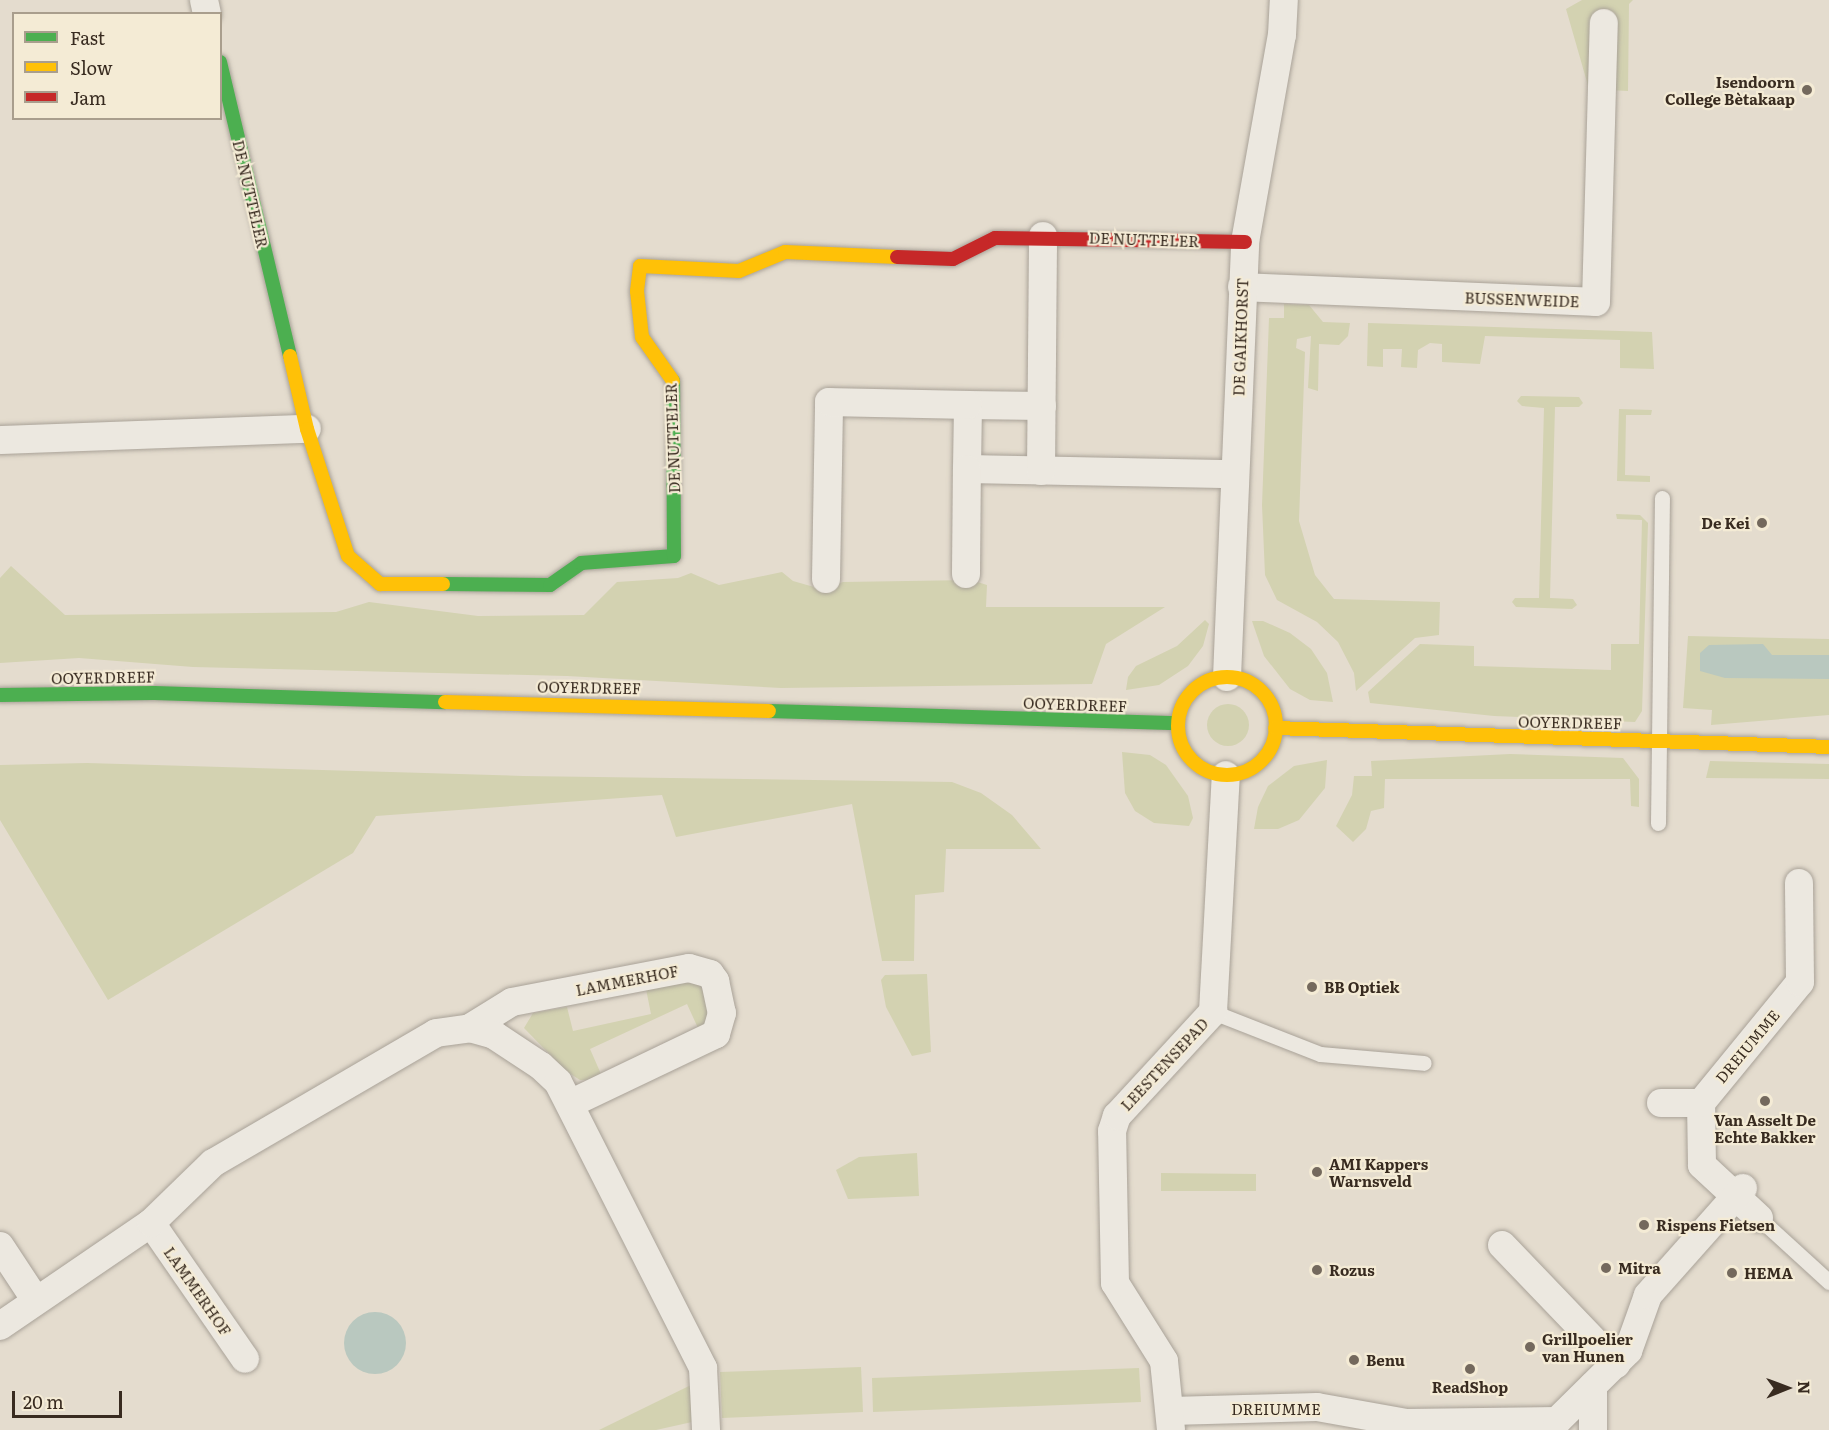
<!DOCTYPE html>
<html>
<head>
<meta charset="utf-8">
<style>
	body { margin:0 }
	#map { position:relative; width:1829px; height:1430px; overflow:hidden; background:#e4dcce; font-family:Literata,serif }
	div>[style] { position:absolute }
	[style*='--x'] { left:calc(var(--x)*1px); top:calc(var(--y)*1px); width:calc(var(--w)*1px); rotate:calc(var(--a)*1deg) }
	.green>* { inset:0; background:#d3d2b1 }
	.round { border-radius:50% }
	.water>* { inset:0; background:#b9c8bf }
	.roads { filter:drop-shadow(0 0 2px #a9a298) drop-shadow(0 0 2px #a9a298) }
	.lane>* { height:15px; margin:-7.5px; padding:0 7.5px; transform-origin:7.5px; border-radius:7.5px; background:#ece8e0 }
	.street>* { height:28px; margin:-14px; padding:0 14px; transform-origin:14px; border-radius:14px; background:#ece8e0 }
	.fast>* { height:14px; margin:-7px; padding:0 7px; transform-origin:7px; border-radius:7px; background:#4caf50 }
	.slow>* { height:14px; margin:-7px; padding:0 7px; transform-origin:7px; border-radius:7px; background:#ffc107 }
	.slow>.ring { margin:-7px; padding:0; box-sizing:content-box; background:none; border:14px solid #ffc107; border-radius:50% }
	.jam>* { height:14px; margin:-7px; padding:0 7px; transform-origin:7px; border-radius:7px; background:#c62828 }
	.dots>* { width:16px; height:16px; translate:-50% -50%; box-sizing:border-box; border:3px solid #f4ebd5; border-radius:50% }
	span { translate:-50% -50%; white-space:nowrap; text-align:center; line-height:1.15; -webkit-text-stroke:4.5px #f4ebd5; paint-order:stroke }
	.poi-label { font-size:15px; color:#382b20; font-weight:700 }
	.right { translate:-100% -50%; text-align:right }
	.left { translate:0 -50%; text-align:left }
	.street-label { font-size:15px; color:#382b20 }
	.legend { position:absolute; left:12px; top:12px; width:210px; height:108px; box-sizing:border-box; background:#f4ebd5; border:2px solid #a99e8d; margin:0; padding:8px 10px; list-style:none; font-size:18px; color:#382b20 }
	.legend li { display:flex; align-items:center; gap:12px; height:30px }
	.legend b { width:30px; border:2px solid #a99e8d }
	.north { position:absolute; left:1757px; top:1358px; width:60px; height:60px; -webkit-text-stroke:4px #f4ebd5; paint-order:stroke; rotate:89deg; font-size:16px; font-weight:700; line-height:24px; text-align:center; color:#382b20 }
	.north::after { content:''; display:block; margin:auto; width:21px; height:27px; background:#382b20; clip-path:polygon(50% 0,100% 100%,50% 72%,0 100%) }
	.scale { position:absolute; left:12px; top:1391px; width:110px; height:27px; box-sizing:border-box; border:3px solid #382b20; border-top:0; padding-left:8px; font-size:18px; line-height:21px; white-space:nowrap; color:#382b20; -webkit-text-stroke:4px #f4ebd5; paint-order:stroke }
</style>
</head>
<body>
<div id="map">
	<div class="green">
		<i style="clip-path:polygon(1582px 0,1633px 0,1629px 4px,1628px 91px,1589px 89px,1566px 9px)"></i>
		<i style="clip-path:polygon(1284px 304px,1309px 305px,1323px 322px,1350px 323px,1348px 336px,1339px 345px,1319px 344px,1318px 391px,1308px 388px,1311px 336px,1297px 339px,1296px 348px,1305px 352px,1299px 521px,1315px 575px,1334px 599px,1440px 602px,1439px 635px,1415px 638px,1356px 691px,1354px 673px,1338px 642px,1317px 622px,1277px 600px,1265px 575px,1262px 505px,1269px 318px,1284px 318px)"></i>
		<i style="clip-path:polygon(1368px 323px,1652px 332px,1654px 369px,1620px 368px,1620px 340px,1485px 336px,1480px 364px,1442px 362px,1442px 344px,1430px 343px,1418px 350px,1417px 368px,1401px 367px,1402px 349px,1383px 349px,1383px 367px,1367px 366px)"></i>
		<i style="clip-path:polygon(1521px 396px,1579px 397px,1583px 403px,1579px 407px,1555px 407px,1550px 598px,1573px 599px,1577px 605px,1572px 609px,1516px 607px,1512px 602px,1515px 598px,1539px 598px,1544px 408px,1522px 406px,1517px 401px)"></i>
		<i style="clip-path:polygon(1619px 409px,1652px 410px,1651px 415px,1626px 415px,1625px 475px,1650px 476px,1650px 482px,1617px 481px)"></i>
		<i style="clip-path:polygon(1616px 514px,1640px 515px,1648px 523px,1642px 711px,1635px 722px,1494px 716px,1370px 703px,1368px 692px,1420px 644px,1474px 646px,1474px 666px,1611px 670px,1611px 644px,1639px 644px,1642px 520px,1617px 519px)"></i>
		<i style="clip-path:polygon(11px 566px,65px 615px,336px 612px,369px 602px,478px 616px,584px 615px,617px 582px,678px 578px,691px 573px,719px 585px,782px 572px,793px 581px,821px 589px,843px 582px,971px 580px,987px 585px,986px 607px,1165px 607px,1106px 644px,1092px 684px,781px 688px,567px 676px,193px 667px,79px 658px,0 663px,0 578px)"></i>
		<i style="clip-path:polygon(1205px 620px,1209px 624px,1203px 646px,1188px 666px,1159px 685px,1126px 690px,1128px 677px,1136px 666px,1177px 646px)"></i>
		<i style="clip-path:polygon(1252px 621px,1263px 621px,1290px 633px,1311px 649px,1327px 673px,1333px 702px,1310px 700px,1290px 689px,1264px 656px)"></i>
		<i style="clip-path:polygon(1688px 636px,1829px 639px,1829px 715px,1711px 725px,1712px 710px,1683px 708px)"></i>
		<i class="round" style="left:1207px;top:704px;width:42px;height:42px"></i>
		<i style="clip-path:polygon(1122px 752px,1150px 755px,1166px 765px,1188px 796px,1193px 818px,1189px 826px,1154px 823px,1135px 811px,1125px 793px)"></i>
		<i style="clip-path:polygon(1510px 754px,1623px 758px,1639px 779px,1639px 807px,1631px 806px,1630px 779px,1385px 779px,1384px 808px,1371px 811px,1366px 829px,1353px 842px,1336px 826px,1352px 795px,1354px 776px,1372px 776px,1371px 761px)"></i>
		<i style="clip-path:polygon(1327px 760px,1325px 788px,1299px 820px,1278px 829px,1254px 829px,1258px 807px,1268px 786px,1294px 766px)"></i>
		<i style="clip-path:polygon(1710px 761px,1829px 764px,1829px 779px,1706px 778px)"></i>
		<i style="clip-path:polygon(87px 763px,523px 776px,952px 782px,981px 793px,1012px 815px,1041px 849px,946px 849px,944px 892px,915px 895px,914px 961px,882px 961px,852px 804px,676px 837px,662px 795px,376px 816px,353px 853px,108px 1000px,0 820px,0 765px)"></i>
		<i style="clip-path:polygon(927px 974px,931px 1052px,912px 1056px,886px 1007px,881px 980px,885px 975px)"></i>
		<i style="clip-path:polygon(691px 982px,699px 984px,708px 999px,708px 1021px,698px 1028px,687px 1004px,590px 1049px,601px 1074px,589px 1080px,580px 1080px,566px 1071px,524px 1028px,533px 1013px,567px 1007px,573px 1031px,651px 1014px,646px 989px)"></i>
		<i style="clip-path:polygon(917px 1153px,919px 1196px,848px 1199px,836px 1170px,859px 1157px)"></i>
		<i style="clip-path:polygon(1161px 1173px,1256px 1174px,1256px 1191px,1161px 1191px)"></i>
		<i style="clip-path:polygon(861px 1367px,863px 1412px,722px 1418px,720px 1372px)"></i>
		<i style="clip-path:polygon(1139px 1368px,1141px 1402px,873px 1412px,872px 1378px)"></i>
		<i style="clip-path:polygon(691px 1385px,692px 1422px,656px 1430px,599px 1430px)"></i>
	</div>
	<div class="water">
		<i style="clip-path:polygon(1763px 644px,1772px 655px,1829px 655px,1829px 679px,1725px 678px,1700px 671px,1700px 653px,1709px 645px)"></i>
		<i class="round" style="left:344px;top:1312px;width:62px;height:62px"></i>
	</div>
	<div class="roads">
		<div class="lane">
			<i style="--x:1658;--y:823;--w:325;--a:-89.3"></i>
			<i style="--x:1213;--y:1012;--w:115;--a:21.4"></i>
			<i style="--x:1320;--y:1054;--w:104;--a:4.9"></i>
			<i style="--x:1759;--y:1218;--w:95;--a:42.4"></i>
		</div>
		<div class="street">
			<i style="--x:204;--y:0;--w:14;--a:78"></i>
			<i style="--x:1242;--y:287;--w:354;--a:2.4"></i>
			<i style="--x:1596;--y:302;--w:279;--a:-88.4"></i>
			<i style="--x:1042;--y:406;--w:74;--a:-179.2"></i>
			<i style="--x:968;--y:405;--w:64;--a:90.9"></i>
			<i style="--x:967;--y:469;--w:268;--a:1.1"></i>
			<i style="--x:0;--y:440;--w:307;--a:-2.1"></i>
			<i style="--x:1041;--y:471;--w:235;--a:-89.5"></i>
			<i style="--x:966;--y:574;--w:105;--a:-89.5"></i>
			<i style="--x:826;--y:579;--w:177;--a:-89"></i>
			<i style="--x:829;--y:402;--w:139;--a:1.2"></i>
			<i style="--x:1227;--y:677;--w:435;--a:-87.6"></i>
			<i style="--x:1245;--y:242;--w:210;--a:-79.9"></i>
			<i style="--x:1282;--y:35;--w:35;--a:-87"></i>
			<i style="--x:470;--y:1028;--w:49;--a:-31.8"></i>
			<i style="--x:512;--y:1002;--w:180;--a:-10.9"></i>
			<i style="--x:689;--y:968;--w:22;--a:16"></i>
			<i style="--x:710;--y:974;--w:9;--a:54"></i>
			<i style="--x:715;--y:981;--w:33;--a:78"></i>
			<i style="--x:722;--y:1013;--w:22;--a:106"></i>
			<i style="--x:716;--y:1034;--w:162;--a:154.4"></i>
			<i style="--x:1661;--y:1103;--w:40;--a:0"></i>
			<i style="--x:1759;--y:1218;--w:78;--a:-137.1"></i>
			<i style="--x:1702;--y:1165;--w:62;--a:-90.9"></i>
			<i style="--x:1701;--y:1103;--w:156;--a:-50.7"></i>
			<i style="--x:1800;--y:982;--w:99;--a:-90.6"></i>
			<i style="--x:151;--y:1223;--w:165;--a:55.3"></i>
			<i style="--x:1502;--y:1245;--w:165;--a:46.2"></i>
			<i style="--x:0;--y:1246;--w:64;--a:56.6"></i>
			<i style="--x:0;--y:1326;--w:183;--a:-34.3"></i>
			<i style="--x:151;--y:1223;--w:86;--a:-44.1"></i>
			<i style="--x:213;--y:1163;--w:258;--a:-30.2"></i>
			<i style="--x:436;--y:1033;--w:34;--a:-8"></i>
			<i style="--x:470;--y:1028;--w:25;--a:16"></i>
			<i style="--x:494;--y:1035;--w:56;--a:33.4"></i>
			<i style="--x:541;--y:1066;--w:23;--a:43"></i>
			<i style="--x:558;--y:1082;--w:321;--a:63.1"></i>
			<i style="--x:703;--y:1368;--w:62;--a:87.2"></i>
			<i style="--x:1593;--y:1386;--w:44;--a:90"></i>
			<i style="--x:1171;--y:1411;--w:146;--a:-1.6"></i>
			<i style="--x:1317;--y:1407;--w:91;--a:10.1"></i>
			<i style="--x:1407;--y:1423;--w:150;--a:-0.8"></i>
			<i style="--x:1557;--y:1421;--w:100;--a:-44.6"></i>
			<i style="--x:1628;--y:1351;--w:59;--a:-70.3"></i>
			<i style="--x:1648;--y:1295;--w:143;--a:-48.4"></i>
			<i style="--x:1171;--y:1430;--w:69;--a:-95.8"></i>
			<i style="--x:1164;--y:1361;--w:92;--a:-122.1"></i>
			<i style="--x:1115;--y:1283;--w:152;--a:-91.1"></i>
			<i style="--x:1112;--y:1131;--w:16;--a:-72"></i>
			<i style="--x:1117;--y:1116;--w:142;--a:-47.3"></i>
			<i style="--x:1213;--y:1012;--w:237;--a:-86.9"></i>
		</div>
		<div class="fast">
			<i style="--x:220;--y:62;--w:302;--a:76.6"></i>
			<i style="--x:443;--y:584;--w:107;--a:0.5"></i>
			<i style="--x:550;--y:585;--w:38;--a:-35"></i>
			<i style="--x:581;--y:563;--w:93;--a:-4.3"></i>
			<i style="--x:674;--y:556;--w:175;--a:-90.3"></i>
			<i style="--x:0;--y:695;--w:154;--a:-0.7"></i>
			<i style="--x:154;--y:693;--w:291;--a:1.8"></i>
			<i style="--x:769;--y:711;--w:409;--a:1.7"></i>
		</div>
		<div class="slow">
			<i style="--x:290;--y:356;--w:75;--a:76.9"></i>
			<i style="--x:307;--y:429;--w:133;--a:72.1"></i>
			<i style="--x:348;--y:556;--w:43;--a:41.2"></i>
			<i style="--x:380;--y:584;--w:63;--a:0"></i>
			<i style="--x:673;--y:381;--w:54;--a:-125.2"></i>
			<i style="--x:642;--y:337;--w:46;--a:-96.2"></i>
			<i style="--x:637;--y:291;--w:25;--a:-83"></i>
			<i style="--x:640;--y:266;--w:99;--a:2.9"></i>
			<i style="--x:739;--y:271;--w:50;--a:-22.4"></i>
			<i style="--x:785;--y:252;--w:112;--a:2.6"></i>
			<i class="ring" style="left:1178px;top:677px;width:84px;height:84px"></i>
			<i style="--x:445;--y:702;--w:324;--a:1.6"></i>
			<i style="--x:1275;--y:728;--w:554;--a:1.96"></i>
		</div>
		<div class="jam">
			<i style="--x:897;--y:257;--w:56;--a:2"></i>
			<i style="--x:953;--y:259;--w:47;--a:-26.6"></i>
			<i style="--x:995;--y:238;--w:250;--a:0.9"></i>
		</div>
	</div>
	<div class="dots">
		<i style="left:1807px;top:90px;background:#74695d"></i>
		<i style="left:1762px;top:523px;background:#74695d"></i>
		<i style="left:1312px;top:987px;background:#74695d"></i>
		<i style="left:1765px;top:1101px;background:#74695d"></i>
		<i style="left:1317px;top:1172px;background:#74695d"></i>
		<i style="left:1644px;top:1225px;background:#74695d"></i>
		<i style="left:1606px;top:1268px;background:#74695d"></i>
		<i style="left:1317px;top:1270px;background:#74695d"></i>
		<i style="left:1732px;top:1273px;background:#74695d"></i>
		<i style="left:1530px;top:1347px;background:#74695d"></i>
		<i style="left:1354px;top:1360px;background:#74695d"></i>
		<i style="left:1470px;top:1369px;background:#74695d"></i>
	</div>
	<div class="poi-label">
		<span class="right" style="left:1795px;top:90px">Isendoorn<br>College Bètakaap</span>
		<span class="right" style="left:1750px;top:523px">De Kei</span>
		<span class="left" style="left:1324px;top:987px">BB Optiek</span>
		<span style="left:1765px;top:1128px">Van Asselt De<br>Echte Bakker</span>
		<span class="left" style="left:1329px;top:1172px">AMI Kappers<br>Warnsveld</span>
		<span class="left" style="left:1656px;top:1225px">Rispens Fietsen</span>
		<span class="left" style="left:1618px;top:1268px">Mitra</span>
		<span class="left" style="left:1329px;top:1270px">Rozus</span>
		<span class="left" style="left:1744px;top:1273px">HEMA</span>
		<span class="left" style="left:1542px;top:1347px">Grillpoelier<br>van Hunen</span>
		<span class="left" style="left:1366px;top:1360px">Benu</span>
		<span style="left:1470px;top:1387px">ReadShop</span>
	</div>
	<div class="street-label">
		<span style="left:251px;top:194px;rotate:77deg">DE NUTTELER</span>
		<span style="left:1144px;top:239px;rotate:2deg">DE NUTTELER</span>
		<span style="left:1522px;top:299px;rotate:2deg">BUSSENWEIDE</span>
		<span style="left:1240px;top:337px;rotate:-88deg">DE GAIKHORST</span>
		<span style="left:672px;top:438px;rotate:-92deg">DE NUTTELER</span>
		<span style="left:103px;top:677px;rotate:-1deg">OOYERDREEF</span>
		<span style="left:589px;top:687px;rotate:1deg">OOYERDREEF</span>
		<span style="left:1075px;top:704px;rotate:2deg">OOYERDREEF</span>
		<span style="left:1570px;top:722px;rotate:1deg">OOYERDREEF</span>
		<span style="left:627px;top:980px;rotate:-11deg">LAMMERHOF</span>
		<span style="left:1747px;top:1046px;rotate:-50deg">DREIUMME</span>
		<span style="left:1164px;top:1064px;rotate:-47deg">LEESTENSEPAD</span>
		<span style="left:198px;top:1291px;rotate:55deg">LAMMERHOF</span>
		<span style="left:1276px;top:1409px">DREIUMME</span>
	</div>
	<ul class="legend">
	<li><b style="height:8px;background:#4caf50"></b>Fast</li>
	<li><b style="height:8px;background:#ffc107"></b>Slow</li>
	<li><b style="height:8px;background:#c62828"></b>Jam</li>
	</ul>
	<div class="north">N</div>
	<div class="scale">20 m</div>
</div>
</body>
</html>
